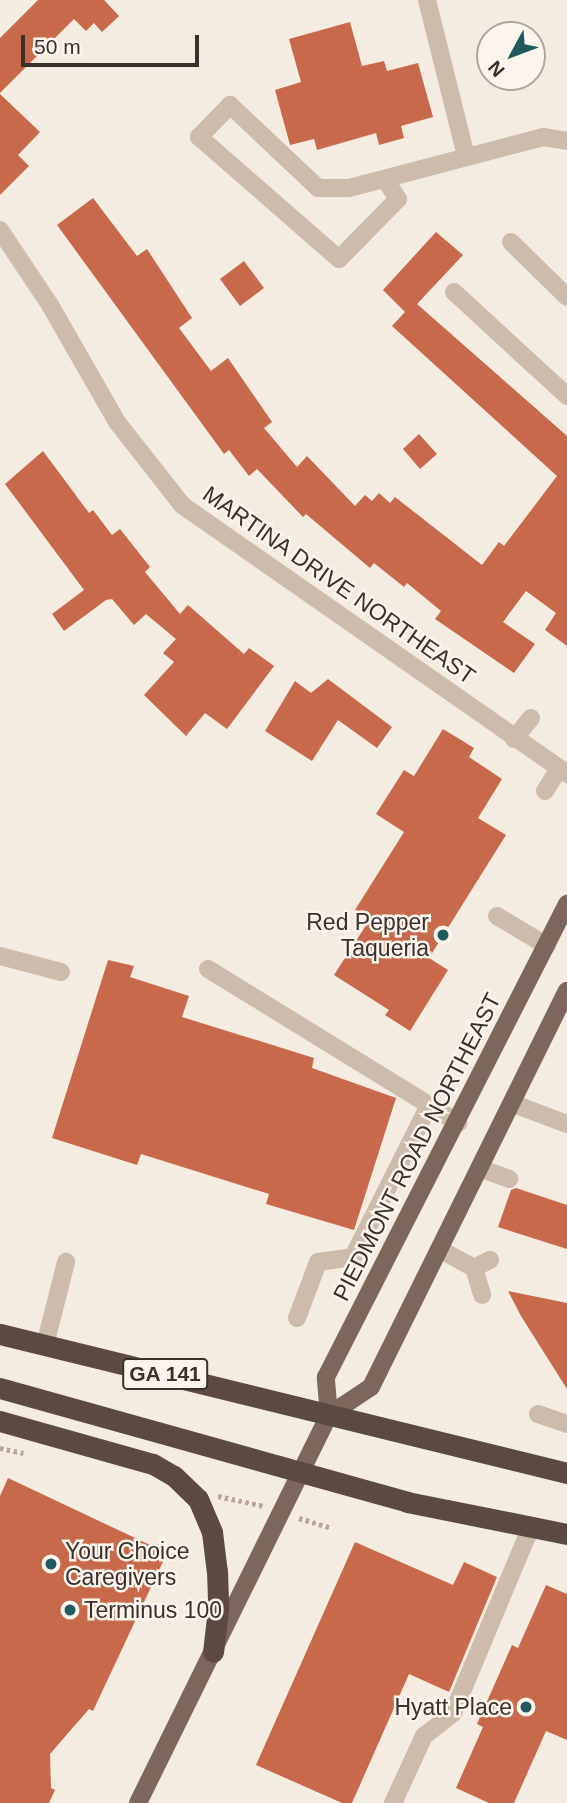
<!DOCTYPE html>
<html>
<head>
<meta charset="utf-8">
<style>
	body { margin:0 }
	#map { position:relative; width:567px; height:1803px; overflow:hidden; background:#f4ebe1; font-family:Helvetica,sans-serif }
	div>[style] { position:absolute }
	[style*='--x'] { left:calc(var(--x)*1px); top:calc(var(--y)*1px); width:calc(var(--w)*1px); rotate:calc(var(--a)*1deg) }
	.building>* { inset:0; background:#c8694b }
	.path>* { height:4.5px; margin-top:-2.25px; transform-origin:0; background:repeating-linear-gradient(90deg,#b9a596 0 3.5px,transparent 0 7px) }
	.minor>* { height:18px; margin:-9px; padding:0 9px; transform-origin:9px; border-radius:9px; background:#cdbbac }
	.major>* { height:18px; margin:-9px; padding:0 9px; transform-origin:9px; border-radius:9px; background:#7d675c }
	.highway>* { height:21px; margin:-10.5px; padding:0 10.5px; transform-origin:10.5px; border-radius:10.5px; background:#5c4a42 }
	.dots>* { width:19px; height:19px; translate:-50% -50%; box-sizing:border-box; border:4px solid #fbf5ee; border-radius:50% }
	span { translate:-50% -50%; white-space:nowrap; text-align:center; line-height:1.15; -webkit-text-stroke:5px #fbf5ee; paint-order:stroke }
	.shield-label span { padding:2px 5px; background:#fbf5ee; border:2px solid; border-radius:5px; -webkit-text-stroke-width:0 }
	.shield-label { font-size:21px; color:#3b302b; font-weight:700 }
	.street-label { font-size:23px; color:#3b302b }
	.poi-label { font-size:23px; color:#3b302b }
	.right { translate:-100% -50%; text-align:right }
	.left { translate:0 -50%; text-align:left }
	.north { position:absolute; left:476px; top:21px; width:70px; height:70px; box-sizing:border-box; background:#fbf5ee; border:2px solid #aea6a0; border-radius:50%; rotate:229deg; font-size:19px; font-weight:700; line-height:28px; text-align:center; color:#3b302b }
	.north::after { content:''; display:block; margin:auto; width:24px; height:32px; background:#1f5a5e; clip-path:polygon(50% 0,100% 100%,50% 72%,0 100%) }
	.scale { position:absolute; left:21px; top:35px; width:178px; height:32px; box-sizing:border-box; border:4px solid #3b302b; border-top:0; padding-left:9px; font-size:21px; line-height:24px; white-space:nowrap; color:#3b302b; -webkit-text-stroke:5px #fbf5ee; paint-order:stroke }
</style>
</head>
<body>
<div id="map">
	<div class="building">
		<i style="clip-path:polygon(38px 0,104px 0,119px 16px,102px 32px,94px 23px,86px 31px,74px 19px,0 93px,0 38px)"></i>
		<i style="clip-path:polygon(350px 22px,362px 66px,384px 61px,387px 71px,418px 63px,433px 117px,401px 126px,404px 138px,379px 145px,376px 133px,317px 150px,314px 139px,290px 145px,275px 90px,301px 82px,289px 39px)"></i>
		<i style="clip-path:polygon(0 94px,40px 132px,18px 155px,29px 166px,0 195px)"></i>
		<i style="clip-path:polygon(93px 198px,137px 256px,147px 249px,192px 318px,179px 328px,211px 371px,228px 358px,272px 422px,264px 428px,297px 467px,307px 456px,355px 506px,365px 495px,372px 501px,379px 493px,390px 503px,395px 497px,482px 565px,499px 542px,504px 546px,557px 476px,392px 326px,405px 312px,383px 290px,436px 232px,463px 255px,417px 304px,567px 436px,567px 646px,545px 630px,556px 613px,526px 591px,503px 622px,535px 644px,514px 673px,435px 619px,441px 611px,407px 583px,404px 587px,374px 563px,370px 568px,306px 514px,303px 517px,257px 469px,249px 476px,229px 450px,224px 454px,57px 225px)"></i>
		<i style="clip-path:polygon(244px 261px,264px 288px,240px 306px,220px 279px)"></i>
		<i style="clip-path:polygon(419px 434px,437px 454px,420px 469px,403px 449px)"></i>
		<i style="clip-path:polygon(43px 451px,89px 513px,93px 510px,112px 535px,120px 529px,150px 567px,145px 572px,180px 614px,188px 605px,244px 654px,249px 648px,274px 666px,227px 729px,205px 713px,186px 736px,144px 695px,174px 662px,163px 653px,176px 639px,146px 614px,134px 625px,112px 599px,106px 600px,64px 631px,52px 614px,84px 590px,5px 484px)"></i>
		<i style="clip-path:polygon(328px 679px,392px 727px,377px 748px,338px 720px,312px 761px,265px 731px,295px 681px,311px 693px)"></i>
		<i style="clip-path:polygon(443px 729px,474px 748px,469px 757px,502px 779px,478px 818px,506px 835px,429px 958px,448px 970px,410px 1031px,385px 1015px,389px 1010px,334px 975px,370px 919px,355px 910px,404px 832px,376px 814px,404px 770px,414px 776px)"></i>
		<i style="clip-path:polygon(108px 960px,134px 966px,130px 977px,189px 996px,182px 1017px,314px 1058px,312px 1068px,396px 1098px,354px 1230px,266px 1204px,269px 1194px,141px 1154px,137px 1165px,52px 1138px)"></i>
		<i style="clip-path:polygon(516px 1188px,567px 1205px,567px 1249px,498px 1227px,511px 1190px)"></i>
		<i style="clip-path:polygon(508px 1291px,567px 1303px,567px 1389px,521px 1316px)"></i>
		<i style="clip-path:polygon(8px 1478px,167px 1553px,93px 1711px,89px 1709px,50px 1754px,51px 1788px,55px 1790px,49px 1803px,0 1803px,0 1496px)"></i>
		<i style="clip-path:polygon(355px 1542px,453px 1585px,464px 1562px,497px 1577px,449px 1692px,409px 1674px,352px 1803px,342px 1803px,256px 1765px)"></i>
		<i style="clip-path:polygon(546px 1585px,567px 1594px,567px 1740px,546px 1731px,514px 1803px,489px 1803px,456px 1788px,483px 1727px,477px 1724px,512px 1645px,518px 1648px)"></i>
	</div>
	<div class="path">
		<i style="--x:0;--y:1448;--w:24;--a:12"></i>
		<i style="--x:218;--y:1496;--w:47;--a:12.3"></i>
		<i style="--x:299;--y:1518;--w:34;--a:17"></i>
	</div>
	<div class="minor">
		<i style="--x:427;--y:0;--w:162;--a:76"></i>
		<i style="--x:385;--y:179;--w:24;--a:57"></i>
		<i style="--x:398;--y:199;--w:84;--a:134.5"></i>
		<i style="--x:339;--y:259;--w:186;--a:-138.9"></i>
		<i style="--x:199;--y:137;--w:45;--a:-45.9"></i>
		<i style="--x:230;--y:105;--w:121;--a:43.3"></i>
		<i style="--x:318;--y:188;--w:31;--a:0"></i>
		<i style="--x:349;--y:188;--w:201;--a:-14.7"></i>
		<i style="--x:543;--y:137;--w:24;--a:9"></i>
		<i style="--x:0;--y:230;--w:90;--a:56.3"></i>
		<i style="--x:50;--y:305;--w:135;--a:60.2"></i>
		<i style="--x:117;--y:422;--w:105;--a:51.9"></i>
		<i style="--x:182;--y:505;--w:470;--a:34.9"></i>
		<i style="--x:511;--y:242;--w:78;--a:44.5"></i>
		<i style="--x:454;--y:292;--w:154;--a:42.6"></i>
		<i style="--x:514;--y:739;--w:27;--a:-51"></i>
		<i style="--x:545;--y:791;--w:26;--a:-58"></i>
		<i style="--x:497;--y:916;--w:58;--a:31"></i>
		<i style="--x:0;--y:956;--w:63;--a:14.7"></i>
		<i style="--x:208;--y:969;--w:294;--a:31.6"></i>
		<i style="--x:514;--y:1104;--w:57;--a:20.7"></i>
		<i style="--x:482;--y:1169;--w:29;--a:20"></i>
		<i style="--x:443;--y:1251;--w:35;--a:29"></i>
		<i style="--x:474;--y:1268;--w:18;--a:-27"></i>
		<i style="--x:474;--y:1268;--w:28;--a:73"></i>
		<i style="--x:297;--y:1318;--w:60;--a:-69.4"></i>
		<i style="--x:318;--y:1262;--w:35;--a:-8"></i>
		<i style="--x:353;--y:1257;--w:168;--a:-63.4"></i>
		<i style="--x:45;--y:1345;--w:86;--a:-75.8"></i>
		<i style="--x:538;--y:1414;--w:31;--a:19"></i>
		<i style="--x:393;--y:1803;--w:74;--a:-65.2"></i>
		<i style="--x:424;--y:1736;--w:37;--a:-38"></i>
		<i style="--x:453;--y:1713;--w:199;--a:-67.3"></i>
	</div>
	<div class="major">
		<i style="--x:329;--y:1415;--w:38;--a:-95"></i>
		<i style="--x:326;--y:1377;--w:531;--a:-63"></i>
		<i style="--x:138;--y:1803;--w:432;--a:-63.8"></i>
		<i style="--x:329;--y:1415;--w:50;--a:-33.7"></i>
		<i style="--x:371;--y:1387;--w:442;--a:-63.7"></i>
	</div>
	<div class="highway">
		<i style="--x:0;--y:1334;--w:584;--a:13.77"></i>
		<i style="--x:0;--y:1388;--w:423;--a:15.6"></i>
		<i style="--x:407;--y:1502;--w:163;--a:11.3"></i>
		<i style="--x:0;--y:1421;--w:159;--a:15.7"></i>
		<i style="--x:153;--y:1464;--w:24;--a:30"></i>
		<i style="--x:174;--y:1476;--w:33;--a:44"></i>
		<i style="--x:198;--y:1499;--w:36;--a:67"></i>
		<i style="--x:212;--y:1532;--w:39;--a:83"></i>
		<i style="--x:217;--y:1571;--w:38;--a:88"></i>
		<i style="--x:218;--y:1609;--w:43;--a:96.6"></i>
	</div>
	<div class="dots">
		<i style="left:443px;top:935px;background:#1f5a5e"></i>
		<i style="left:51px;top:1564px;background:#1f5a5e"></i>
		<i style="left:70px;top:1610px;background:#1f5a5e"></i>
		<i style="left:526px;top:1707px;background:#1f5a5e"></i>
	</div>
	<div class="shield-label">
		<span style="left:165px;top:1374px">GA 141</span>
	</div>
	<div class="street-label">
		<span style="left:339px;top:585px;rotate:35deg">MARTINA DRIVE NORTHEAST</span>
		<span style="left:417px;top:1147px;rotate:-63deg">PIEDMONT ROAD NORTHEAST</span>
	</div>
	<div class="poi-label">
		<span class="right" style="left:429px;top:935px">Red Pepper<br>Taqueria</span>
		<span class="left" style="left:65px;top:1564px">Your Choice<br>Caregivers</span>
		<span class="left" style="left:84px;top:1610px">Terminus 100</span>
		<span class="right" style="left:512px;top:1707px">Hyatt Place</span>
	</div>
	<div class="north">N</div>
	<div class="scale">50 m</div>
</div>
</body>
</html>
